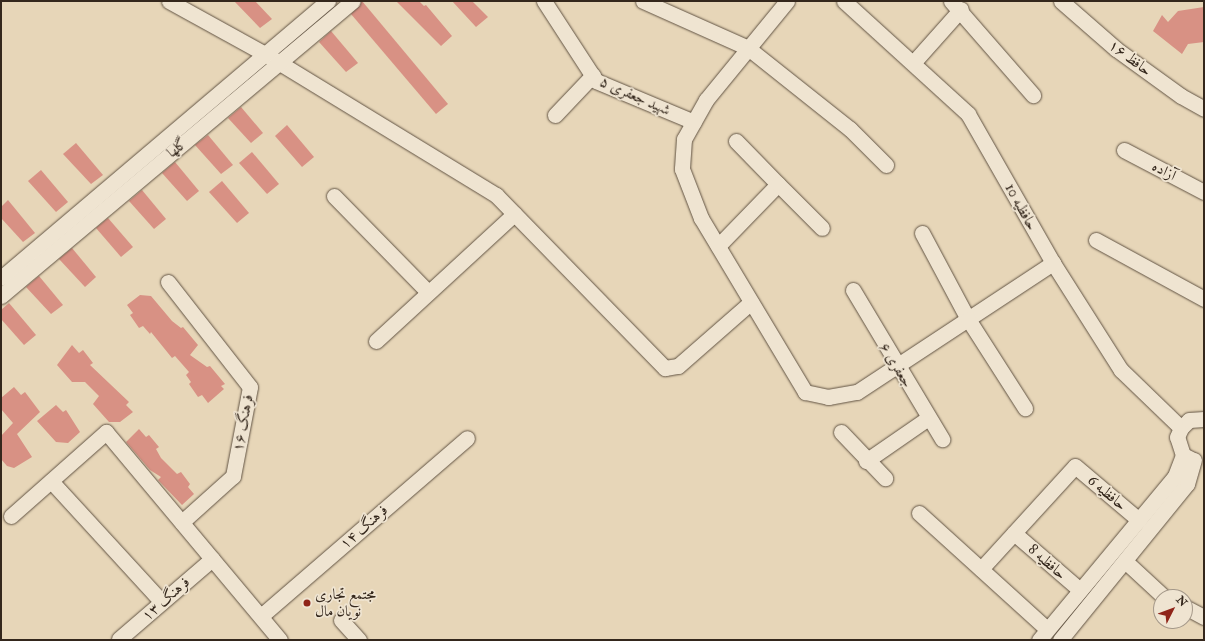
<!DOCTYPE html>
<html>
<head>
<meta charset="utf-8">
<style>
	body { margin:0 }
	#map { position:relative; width:1205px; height:641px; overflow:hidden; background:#e7d6b8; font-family:"IM FELL Double Pica",Amiri,serif }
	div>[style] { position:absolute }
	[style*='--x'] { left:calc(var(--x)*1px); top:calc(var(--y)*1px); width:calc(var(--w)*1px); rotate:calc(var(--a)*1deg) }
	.building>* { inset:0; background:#d89184 }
	.roads { filter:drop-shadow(0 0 1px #615343) drop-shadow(0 0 1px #615343) }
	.minor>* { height:15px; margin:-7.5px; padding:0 7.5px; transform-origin:7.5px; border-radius:7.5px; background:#efe4d1 }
	.dots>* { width:11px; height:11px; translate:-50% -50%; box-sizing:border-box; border:2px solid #efe4d1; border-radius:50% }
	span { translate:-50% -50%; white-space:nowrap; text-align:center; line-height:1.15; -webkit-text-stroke:3.5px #efe4d1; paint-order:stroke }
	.street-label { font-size:15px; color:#34271c }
	.poi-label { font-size:15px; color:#34271c }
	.left { translate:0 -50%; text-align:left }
	.frame { position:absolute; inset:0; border:2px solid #34271c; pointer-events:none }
	.north { position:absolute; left:1153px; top:589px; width:40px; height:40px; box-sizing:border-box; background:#efe4d1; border:1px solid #a49889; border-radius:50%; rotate:48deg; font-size:11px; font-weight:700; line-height:16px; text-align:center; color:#34271c }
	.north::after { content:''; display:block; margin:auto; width:14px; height:18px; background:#8f2418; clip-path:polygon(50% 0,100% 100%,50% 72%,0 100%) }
</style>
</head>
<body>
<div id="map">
	<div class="building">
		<i style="clip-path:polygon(234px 1px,255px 1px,272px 19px,260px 28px)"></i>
		<i style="clip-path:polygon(362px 1px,448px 104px,436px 114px,351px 14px)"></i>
		<i style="clip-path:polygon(396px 1px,419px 1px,424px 6px,426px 5px,452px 36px,441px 46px)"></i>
		<i style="clip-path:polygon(452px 1px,472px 1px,488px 17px,476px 27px)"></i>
		<i style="clip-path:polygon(1204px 7px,1204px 42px,1188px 44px,1182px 54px,1153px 31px,1162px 15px,1168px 22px,1178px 11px)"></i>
		<i style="clip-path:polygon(331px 31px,358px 63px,346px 72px,319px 42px)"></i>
		<i style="clip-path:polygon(241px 107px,263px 133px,251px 143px,228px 118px)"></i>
		<i style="clip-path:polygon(287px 125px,314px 157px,302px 167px,275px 136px)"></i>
		<i style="clip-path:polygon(208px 135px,233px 165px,221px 174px,195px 145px)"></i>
		<i style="clip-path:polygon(76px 143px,103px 175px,91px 184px,63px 154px)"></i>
		<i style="clip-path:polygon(252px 152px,279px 184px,267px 194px,239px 163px)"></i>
		<i style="clip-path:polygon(175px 162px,199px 191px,187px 201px,162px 173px)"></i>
		<i style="clip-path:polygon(41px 170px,68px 202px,56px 212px,28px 181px)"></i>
		<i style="clip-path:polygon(222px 181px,249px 213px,237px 223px,209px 192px)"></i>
		<i style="clip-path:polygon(142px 190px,166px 219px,154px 229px,129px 201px)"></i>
		<i style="clip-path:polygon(8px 200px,35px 233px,23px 242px,1px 218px,1px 207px)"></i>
		<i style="clip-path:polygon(108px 218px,133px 247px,121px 257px,96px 228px)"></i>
		<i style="clip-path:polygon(72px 248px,96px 277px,85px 287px,59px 259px)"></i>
		<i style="clip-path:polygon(39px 276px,63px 305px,51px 314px,26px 287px)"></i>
		<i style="clip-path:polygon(140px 295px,151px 296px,172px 321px,181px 328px,183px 327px,198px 345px,190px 355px,207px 367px,210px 366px,225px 384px,221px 386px,224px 389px,208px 403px,202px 395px,198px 397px,189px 384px,191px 382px,186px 375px,189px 372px,175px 356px,172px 358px,151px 332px,150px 334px,143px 326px,139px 328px,130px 315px,133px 313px,127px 305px)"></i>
		<i style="clip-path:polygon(9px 303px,36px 335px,24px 345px,1px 319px,1px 310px)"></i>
		<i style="clip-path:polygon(72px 345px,79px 353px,83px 350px,93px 363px,90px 365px,129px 402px,126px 405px,133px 412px,120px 422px,109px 422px,93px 404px,99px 396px,85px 382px,72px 382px,57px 365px)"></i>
		<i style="clip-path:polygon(14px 387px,21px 395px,25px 392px,40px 412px,17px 434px,32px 457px,14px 468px,7px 466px,1px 459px,1px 436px,13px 423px,1px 409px,1px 398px)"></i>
		<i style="clip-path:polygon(56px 405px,63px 412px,66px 410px,80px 432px,68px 443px,56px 442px,37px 421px)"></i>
		<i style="clip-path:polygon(139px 429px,146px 437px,149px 435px,159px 447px,156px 449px,161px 458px,177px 474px,181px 472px,190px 484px,188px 487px,194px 494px,182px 505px,158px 480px,161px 477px,150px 470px,126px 442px)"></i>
	</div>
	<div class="roads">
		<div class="minor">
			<i style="--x:169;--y:1;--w:110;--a:28.9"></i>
			<i style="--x:265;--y:54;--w:271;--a:31.4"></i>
			<i style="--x:496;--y:195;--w:242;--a:45.7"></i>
			<i style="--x:665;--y:368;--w:13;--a:-9"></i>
			<i style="--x:678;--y:366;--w:97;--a:-41.2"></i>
			<i style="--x:544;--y:1;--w:95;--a:57"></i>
			<i style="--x:596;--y:81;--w:106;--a:22.7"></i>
			<i style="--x:643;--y:1;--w:115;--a:24.1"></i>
			<i style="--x:748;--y:48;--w:130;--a:38.5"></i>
			<i style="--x:850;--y:129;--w:51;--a:45"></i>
			<i style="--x:787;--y:1;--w:128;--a:129.3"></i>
			<i style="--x:706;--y:100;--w:45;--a:119.4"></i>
			<i style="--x:684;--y:139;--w:30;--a:94"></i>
			<i style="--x:682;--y:169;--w:53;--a:68.8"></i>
			<i style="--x:701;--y:218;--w:203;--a:59.1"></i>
			<i style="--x:805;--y:392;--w:24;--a:12"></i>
			<i style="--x:828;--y:397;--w:29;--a:-10"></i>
			<i style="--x:857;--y:392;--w:235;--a:-33.4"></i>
			<i style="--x:844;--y:1;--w:168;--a:42.3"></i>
			<i style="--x:968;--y:114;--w:172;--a:60.3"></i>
			<i style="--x:1053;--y:263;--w:127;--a:57.6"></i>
			<i style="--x:1121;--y:370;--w:83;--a:44"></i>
			<i style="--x:951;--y:1;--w:125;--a:48.9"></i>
			<i style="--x:1061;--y:1;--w:73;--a:41.1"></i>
			<i style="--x:1116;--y:49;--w:80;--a:35.9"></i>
			<i style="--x:1181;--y:96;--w:26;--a:29"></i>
			<i style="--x:913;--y:63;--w:72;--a:-48.4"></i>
			<i style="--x:555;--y:115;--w:55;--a:-46.5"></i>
			<i style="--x:736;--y:141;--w:60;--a:45.7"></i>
			<i style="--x:1124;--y:150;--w:90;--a:27.7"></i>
			<i style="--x:334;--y:196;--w:134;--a:45.6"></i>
			<i style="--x:922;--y:233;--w:98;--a:61.9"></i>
			<i style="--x:968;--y:319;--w:106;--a:57.4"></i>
			<i style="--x:1096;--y:240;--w:123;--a:28.6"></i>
			<i style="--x:718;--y:246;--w:86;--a:-45.9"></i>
			<i style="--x:778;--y:184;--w:62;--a:45"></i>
			<i style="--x:1;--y:278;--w:429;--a:-40.3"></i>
			<i style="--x:168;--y:282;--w:133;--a:52"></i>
			<i style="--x:250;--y:387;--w:91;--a:100.8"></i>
			<i style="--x:233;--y:476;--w:69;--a:138"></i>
			<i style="--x:853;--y:290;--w:174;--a:59.1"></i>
			<i style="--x:1;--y:296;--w:459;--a:-40"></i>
			<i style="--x:376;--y:341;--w:188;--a:-42.6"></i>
			<i style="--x:841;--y:432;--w:64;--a:46.3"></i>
			<i style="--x:1191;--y:459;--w:9;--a:-153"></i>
			<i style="--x:1183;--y:455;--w:19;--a:-108"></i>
			<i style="--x:1177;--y:437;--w:10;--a:-66"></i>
			<i style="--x:1181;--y:428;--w:11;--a:-45"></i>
			<i style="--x:1189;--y:420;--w:15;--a:-4"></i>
			<i style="--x:866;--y:461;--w:75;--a:-34.7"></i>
			<i style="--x:51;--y:481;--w:164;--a:47.5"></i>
			<i style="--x:919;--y:513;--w:173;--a:42.2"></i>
			<i style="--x:11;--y:516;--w:127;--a:-41.5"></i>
			<i style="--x:106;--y:432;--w:271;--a:50.1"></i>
			<i style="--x:1014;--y:533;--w:87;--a:40.8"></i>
			<i style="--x:1125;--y:561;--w:53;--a:42.7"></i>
			<i style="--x:981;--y:569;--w:139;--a:-47.6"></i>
			<i style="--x:1075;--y:466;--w:84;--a:40.2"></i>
			<i style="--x:1185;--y:607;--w:21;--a:28"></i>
			<i style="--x:261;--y:616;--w:272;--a:-40.8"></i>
			<i style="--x:341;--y:620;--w:27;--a:48"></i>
			<i style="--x:119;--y:639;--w:123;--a:-40.7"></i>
			<i style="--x:1039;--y:640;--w:213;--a:-50.3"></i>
			<i style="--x:1175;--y:476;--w:22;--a:-69"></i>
			<i style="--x:1060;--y:640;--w:201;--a:-50.9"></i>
			<i style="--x:1187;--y:484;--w:25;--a:-74"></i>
		</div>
	</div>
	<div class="dots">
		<i style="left:307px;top:603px;background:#8f2418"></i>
	</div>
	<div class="street-label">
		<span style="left:1130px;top:58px;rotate:37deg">حافظ ۱۶</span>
		<span style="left:635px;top:96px;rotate:24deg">شهید جعفری ۵</span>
		<span style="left:177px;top:148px;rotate:-40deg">گلها</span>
		<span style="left:1164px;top:171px;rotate:28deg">آزاده</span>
		<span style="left:1021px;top:207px;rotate:61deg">حافظیه 10</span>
		<span style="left:896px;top:365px;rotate:59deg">جعفری ۶</span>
		<span style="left:243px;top:423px;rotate:-79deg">فرهنگ ۱۶</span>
		<span style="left:1107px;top:493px;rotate:40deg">حافظیه 6</span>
		<span style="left:364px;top:527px;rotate:-41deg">فرهنگ ۱۴</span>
		<span style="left:1047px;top:562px;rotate:41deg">حافظیه 8</span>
		<span style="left:166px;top:599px;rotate:-41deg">فرهنگ ۱۳</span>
	</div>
	<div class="poi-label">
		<span class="left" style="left:315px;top:603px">مجتمع تجاری<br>نویان مال</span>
	</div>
	<div class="frame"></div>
	<div class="north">N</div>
</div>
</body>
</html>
